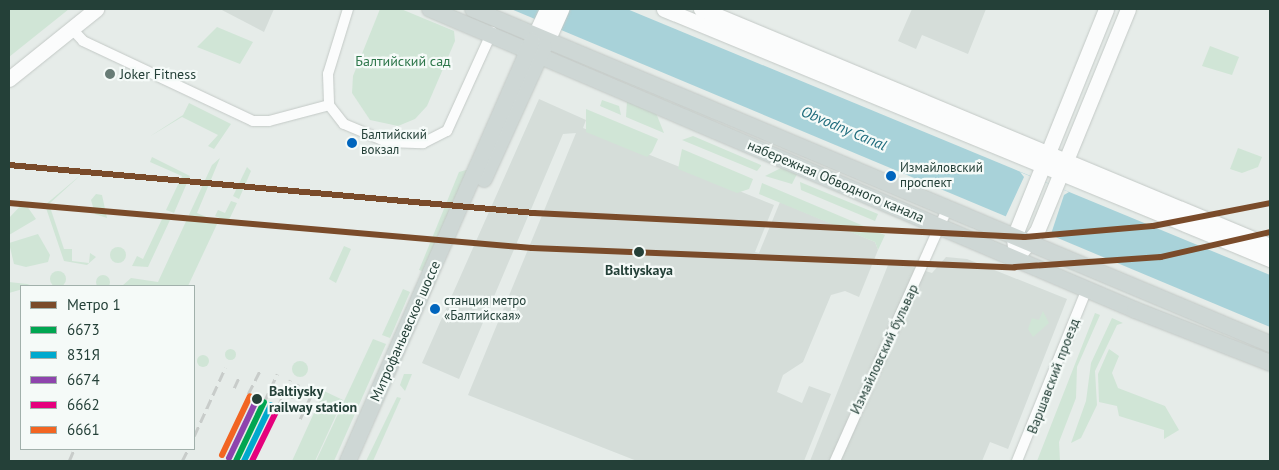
<!DOCTYPE html>
<html>
<head>
<meta charset="utf-8">
<style>
	body { margin:0 }
	#map { position:relative; width:1279px; height:470px; overflow:hidden; background:#e6ece9; font-family:"PT Sans",sans-serif }
	div>[style] { position:absolute }
	[style*='--x'] { left:calc(var(--x)*1px); top:calc(var(--y)*1px); width:calc(var(--w)*1px); rotate:calc(var(--a)*1deg) }
	.built>* { inset:0; background:#d5ddd9 }
	.green>* { inset:0; background:#d0e5d6 }
	.round { border-radius:50% }
	.water>* { inset:0; background:#a8d2d9 }
	.pier>* { inset:0; background:#e6ece9 }
	.roads { filter:drop-shadow(0 0 1px #c3c9c6) drop-shadow(0 0 1px #c3c9c6) }
	.street>* { height:10px; margin:-5px; padding:0 5px; transform-origin:5px; border-radius:5px; background:#fbfcfc }
	.secondary>* { height:15px; margin:-7.5px; padding:0 7.5px; transform-origin:7.5px; border-radius:7.5px; background:#fbfcfc }
	.primary>* { height:16px; margin:-8px; padding:0 8px; transform-origin:8px; border-radius:8px; background:#ced7d5 }
	.rail>* { height:2.5px; margin-top:-1.25px; transform-origin:0; background:repeating-linear-gradient(90deg,#c8ccca 0 10px,transparent 0 15px) }
	.rail-1>* { height:6px; margin:-3px; padding:0 3px; transform-origin:3px; border-radius:3px; background:#00a651 }
	.rail-2>* { height:6px; margin:-3px; padding:0 3px; transform-origin:3px; border-radius:3px; background:#00a9ce }
	.rail-3>* { height:6px; margin:-3px; padding:0 3px; transform-origin:3px; border-radius:3px; background:#8e44ad }
	.rail-4>* { height:6px; margin:-3px; padding:0 3px; transform-origin:3px; border-radius:3px; background:#e5007d }
	.rail-5>* { height:6px; margin:-3px; padding:0 3px; transform-origin:3px; border-radius:3px; background:#f26522 }
	.metro-1>* { height:6px; margin:-3px; padding:0 3px; transform-origin:3px; border-radius:3px; background:#7a4b2a }
	.dots>* { width:14px; height:14px; translate:-50% -50%; box-sizing:border-box; border:2px solid #f5faf8; border-radius:50% }
	span { translate:-50% -50%; white-space:nowrap; text-align:center; line-height:1.15; -webkit-text-stroke:4.5px #f5faf8; paint-order:stroke }
	.bus-label { font-size:13px; color:#244038 }
	.left { translate:0 -50%; text-align:left }
	.park-label { font-size:14px; color:#2e774b }
	.poi-label { font-size:14px; color:#244038 }
	.street-label { font-size:14px; color:#244038 }
	.stop-label { font-size:14px; color:#244038; font-weight:700 }
	.water-label { font-size:15px; color:#1d6b7c; font-style:italic }
	.frame { position:absolute; inset:0; border:10px solid #244038; pointer-events:none }
	.legend { position:absolute; left:20px; top:285px; width:175px; height:165px; box-sizing:border-box; background:#f5faf8; border:1px solid #a1b0ab; margin:0; padding:6px 9px; list-style:none; font-size:15px; color:#244038 }
	.legend li { display:flex; align-items:center; gap:10px; height:25px }
	.legend b { width:25px; border:1px solid #a1b0ab }
</style>
</head>
<body>
<div id="map">
	<div class="built">
		<i style="clip-path:polygon(220px 9px,274px 9px,264px 32px)"></i>
		<i style="clip-path:polygon(912px 9px,986px 9px,968px 54px,922px 35px,916px 49px,898px 41px)"></i>
		<i style="clip-path:polygon(539px 99px,586px 120px,583px 128px,774px 205px,755px 252px,759px 253px,780px 202px,875px 242px,878px 250px,859px 297px,845px 291px,831px 295px,803px 362px,783px 375px,777px 392px,802px 403px,809px 386px,831px 394px,804px 461px,637px 461px,468px 395px,576px 133px,563px 134px,459px 379px,422px 363px)"></i>
		<i style="clip-path:polygon(946px 257px,967px 259px,1067px 299px,1008px 449px,990px 442px,982px 461px,810px 461px,890px 260px,932px 273px)"></i>
	</div>
	<div class="green">
		<i style="clip-path:polygon(9px 9px,69px 9px,9px 57px)"></i>
		<i style="clip-path:polygon(380px 9px,401px 9px,454px 31px,455px 41px,427px 106px,415px 119px,398px 126px,370px 120px,352px 93px,353px 76px)"></i>
		<i style="clip-path:polygon(217px 27px,253px 42px,240px 64px,197px 47px)"></i>
		<i style="clip-path:polygon(1210px 46px,1239px 57px,1232px 75px,1202px 66px)"></i>
		<i style="clip-path:polygon(602px 100px,619px 106px,621px 115px,600px 106px)"></i>
		<i style="clip-path:polygon(627px 101px,656px 113px,664px 133px,626px 117px)"></i>
		<i style="clip-path:polygon(189px 103px,231px 124px,214px 149px,208px 146px,218px 135px,182px 117px,149px 137px,183px 115px)"></i>
		<i style="clip-path:polygon(586px 109px,658px 139px,652px 152px,647px 157px,586px 132px)"></i>
		<i style="clip-path:polygon(693px 136px,761px 165px,761px 166px,757px 171px,682px 140px)"></i>
		<i style="clip-path:polygon(1238px 148px,1262px 157px,1258px 167px,1242px 173px,1230px 169px)"></i>
		<i style="clip-path:polygon(682px 149px,753px 179px,749px 189px,737px 193px,678px 169px)"></i>
		<i style="clip-path:polygon(152px 157px,190px 176px,174px 213px,166px 210px,182px 176px,150px 162px)"></i>
		<i style="clip-path:polygon(220px 158px,197px 213px,218px 222px,188px 286px,122px 286px,131px 278px,158px 282px,212px 165px)"></i>
		<i style="clip-path:polygon(247px 167px,251px 171px,239px 199px,233px 196px)"></i>
		<i style="clip-path:polygon(781px 168px,798px 172px,792px 184px,765px 176px)"></i>
		<i style="clip-path:polygon(470px 169px,425px 272px,419px 270px,459px 172px)"></i>
		<i style="clip-path:polygon(83px 173px,49px 204px,64px 249px,72px 249px,72px 261px,89px 263px,90px 253px,96px 257px,87px 265px,64px 261px,45px 205px)"></i>
		<i style="clip-path:polygon(800px 182px,878px 214px,875px 221px,801px 190px)"></i>
		<i style="clip-path:polygon(762px 183px,885px 235px,878px 250px,875px 242px,759px 194px)"></i>
		<i style="clip-path:polygon(96px 194px,102px 195px,107px 218px,95px 214px,91px 200px)"></i>
		<i style="clip-path:polygon(231px 201px,237px 203px,228px 222px,215px 216px,218px 210px,225px 213px)"></i>
		<i style="clip-path:polygon(24px 202px,36px 219px,9px 235px,9px 218px)"></i>
		<i style="clip-path:polygon(163px 217px,170px 220px,148px 267px,132px 266px,137px 256px,143px 259px)"></i>
		<i style="clip-path:polygon(38px 234px,50px 255px,48px 262px,26px 267px,14px 264px,9px 243px)"></i>
		<i style="clip-path:polygon(344px 246px,351px 249px,336px 283px,329px 279px)"></i>
		<i class="round" style="left:110px;top:247px;width:16px;height:16px"></i>
		<i class="round" style="left:50px;top:271px;width:16px;height:16px"></i>
		<i class="round" style="left:96px;top:275px;width:14px;height:14px"></i>
		<i style="clip-path:polygon(9px 282px,27px 284px,33px 286px,9px 293px)"></i>
		<i style="clip-path:polygon(403px 289px,410px 292px,390px 338px,382px 335px)"></i>
		<i style="clip-path:polygon(1043px 311px,1049px 323px,1033px 337px,1028px 329px,1032px 318px,1039px 320px)"></i>
		<i style="clip-path:polygon(1095px 313px,1100px 315px,1077px 367px,1076px 398px,1059px 442px,1060px 461px,1037px 461px)"></i>
		<i style="clip-path:polygon(1112px 318px,1123px 323px,1117px 325px,1095px 371px,1097px 405px,1081px 438px,1071px 443px,1086px 401px,1091px 363px)"></i>
		<i style="clip-path:polygon(373px 339px,386px 344px,334px 461px,316px 461px)"></i>
		<i class="round" style="left:224.5px;top:348.5px;width:11px;height:11px"></i>
		<i style="clip-path:polygon(1109px 349px,1119px 356px,1112px 373px,1118px 388px,1165px 406px,1179px 430px,1164px 439px,1164px 430px,1119px 416px,1117px 406px,1099px 402px,1098px 374px)"></i>
		<i class="round" style="left:197px;top:355px;width:12px;height:12px"></i>
		<i class="round" style="left:292px;top:361px;width:16px;height:16px"></i>
		<i style="clip-path:polygon(404px 374px,412px 374px,405px 391px,400px 385px)"></i>
		<i style="clip-path:polygon(324px 391px,343px 400px,315px 461px,292px 461px)"></i>
		<i style="clip-path:polygon(397px 397px,401px 398px,373px 461px,366px 461px)"></i>
	</div>
	<div class="water">
		<i style="clip-path:polygon(511px 9px,627px 9px,1270px 275px,1270px 327px)"></i>
	</div>
	<div class="pier">
		<i style="clip-path:polygon(1020px 172px,1069px 192px,1064px 195px,1050px 237px,1005px 218px,1024px 177px)"></i>
	</div>
	<div class="roads">
		<div class="street">
			<i style="--x:348;--y:9;--w:68;--a:107.1"></i>
			<i style="--x:328;--y:74;--w:31;--a:88"></i>
			<i style="--x:329;--y:105;--w:24;--a:52"></i>
			<i style="--x:344;--y:124;--w:47;--a:22.7"></i>
			<i style="--x:387;--y:142;--w:36;--a:2"></i>
			<i style="--x:423;--y:143;--w:27;--a:-27"></i>
			<i style="--x:447;--y:131;--w:109;--a:-65.6"></i>
			<i style="--x:72;--y:29;--w:16;--a:47"></i>
			<i style="--x:83;--y:41;--w:188;--a:25.2"></i>
			<i style="--x:253;--y:121;--w:16;--a:0"></i>
			<i style="--x:269;--y:121;--w:62;--a:-14.9"></i>
			<i style="--x:835;--y:461;--w:275;--a:-66"></i>
			<i style="--x:1017;--y:461;--w:186;--a:-67.9"></i>
		</div>
		<div class="secondary">
			<i style="--x:664;--y:9;--w:656;--a:22.42"></i>
			<i style="--x:701;--y:9;--w:616;--a:22.61"></i>
			<i style="--x:535;--y:35;--w:29;--a:-65"></i>
			<i style="--x:547;--y:41;--w:35;--a:-66"></i>
			<i style="--x:9;--y:79;--w:112;--a:-38.8"></i>
			<i style="--x:1015;--y:247;--w:10;--a:-96"></i>
			<i style="--x:1014;--y:237;--w:246;--a:-68"></i>
			<i style="--x:1016;--y:258;--w:34;--a:-52"></i>
			<i style="--x:1037;--y:231;--w:240;--a:-67.7"></i>
		</div>
		<div class="primary">
			<i style="--x:430;--y:9;--w:767;--a:23.12"></i>
			<i style="--x:1135;--y:310;--w:145;--a:21.4"></i>
			<i style="--x:473;--y:9;--w:865;--a:22.8"></i>
			<i style="--x:484;--y:179;--w:145;--a:-65.6"></i>
			<i style="--x:348;--y:461;--w:458;--a:-66.3"></i>
		</div>
	</div>
	<div class="rail">
		<i style="--x:234;--y:388;--w:14;--a:-65"></i>
		<i style="--x:248;--y:394;--w:29;--a:-63"></i>
		<i style="--x:264;--y:402;--w:31;--a:-65"></i>
		<i style="--x:277;--y:408;--w:31;--a:-65"></i>
		<i style="--x:285;--y:412;--w:31;--a:-65"></i>
		<i style="--x:300;--y:419;--w:31;--a:-65"></i>
		<i style="--x:194;--y:436;--w:75;--a:-65.5"></i>
		<i style="--x:69;--y:461;--w:13;--a:-67"></i>
		<i style="--x:182;--y:461;--w:13;--a:-63"></i>
	</div>
	<div class="rail-1">
		<i style="--x:236;--y:461;--w:65;--a:-64.6"></i>
	</div>
	<div class="rail-2">
		<i style="--x:244;--y:461;--w:62;--a:-64.3"></i>
	</div>
	<div class="rail-3">
		<i style="--x:229;--y:458;--w:65;--a:-64.6"></i>
	</div>
	<div class="rail-4">
		<i style="--x:252;--y:461;--w:59;--a:-63.9"></i>
	</div>
	<div class="rail-5">
		<i style="--x:222;--y:455;--w:65;--a:-64.6"></i>
	</div>
	<div class="metro-1">
		<i style="--x:9;--y:165;--w:527;--a:5.22"></i>
		<i style="--x:534;--y:213;--w:491;--a:2.8"></i>
		<i style="--x:1024;--y:237;--w:129;--a:-4.9"></i>
		<i style="--x:1153;--y:226;--w:119;--a:-11.1"></i>
		<i style="--x:9;--y:203;--w:525;--a:4.92"></i>
		<i style="--x:532;--y:248;--w:483;--a:2.3"></i>
		<i style="--x:1015;--y:267;--w:146;--a:-3.9"></i>
		<i style="--x:1161;--y:257;--w:112;--a:-12.9"></i>
	</div>
	<div class="dots">
		<i style="left:110px;top:74px;background:#687c76"></i>
		<i style="left:352px;top:143px;background:#0065bd"></i>
		<i style="left:891px;top:176px;background:#0065bd"></i>
		<i style="left:639px;top:252px;background:#244038"></i>
		<i style="left:435px;top:309px;background:#0065bd"></i>
		<i style="left:257px;top:399px;background:#244038"></i>
	</div>
	<div class="bus-label">
		<span class="left" style="left:361px;top:143px">Балтийский<br>вокзал</span>
		<span class="left" style="left:900px;top:176px">Измайловский<br>проспект</span>
		<span class="left" style="left:444px;top:309px">станция метро<br>«Балтийская»</span>
	</div>
	<div class="park-label">
		<span style="left:403px;top:61px">Балтийский сад</span>
	</div>
	<div class="poi-label">
		<span class="left" style="left:120px;top:74px">Joker Fitness</span>
	</div>
	<div class="street-label">
		<span style="left:836px;top:181px;rotate:23deg">набережная Обводного канала</span>
		<span style="left:405px;top:331px;rotate:-66deg">Митрофаньевское шоссе</span>
		<span style="left:884px;top:349px;rotate:-65deg">Измайловский бульвар</span>
		<span style="left:1053px;top:376px;rotate:-69deg">Варшавский проезд</span>
	</div>
	<div class="stop-label">
		<span style="left:639px;top:270px">Baltiyskaya</span>
		<span class="left" style="left:269px;top:399px">Baltiysky<br>railway station</span>
	</div>
	<div class="water-label">
		<span style="left:844px;top:128px;rotate:23deg">Obvodny Canal</span>
	</div>
	<div class="frame"></div>
	<ul class="legend">
	<li><b style="height:6px;background:#7a4b2a"></b>Метро 1</li>
	<li><b style="height:6px;background:#00a651"></b>6673</li>
	<li><b style="height:6px;background:#00a9ce"></b>831Я</li>
	<li><b style="height:6px;background:#8e44ad"></b>6674</li>
	<li><b style="height:6px;background:#e5007d"></b>6662</li>
	<li><b style="height:6px;background:#f26522"></b>6661</li>
	</ul>
</div>
</body>
</html>
